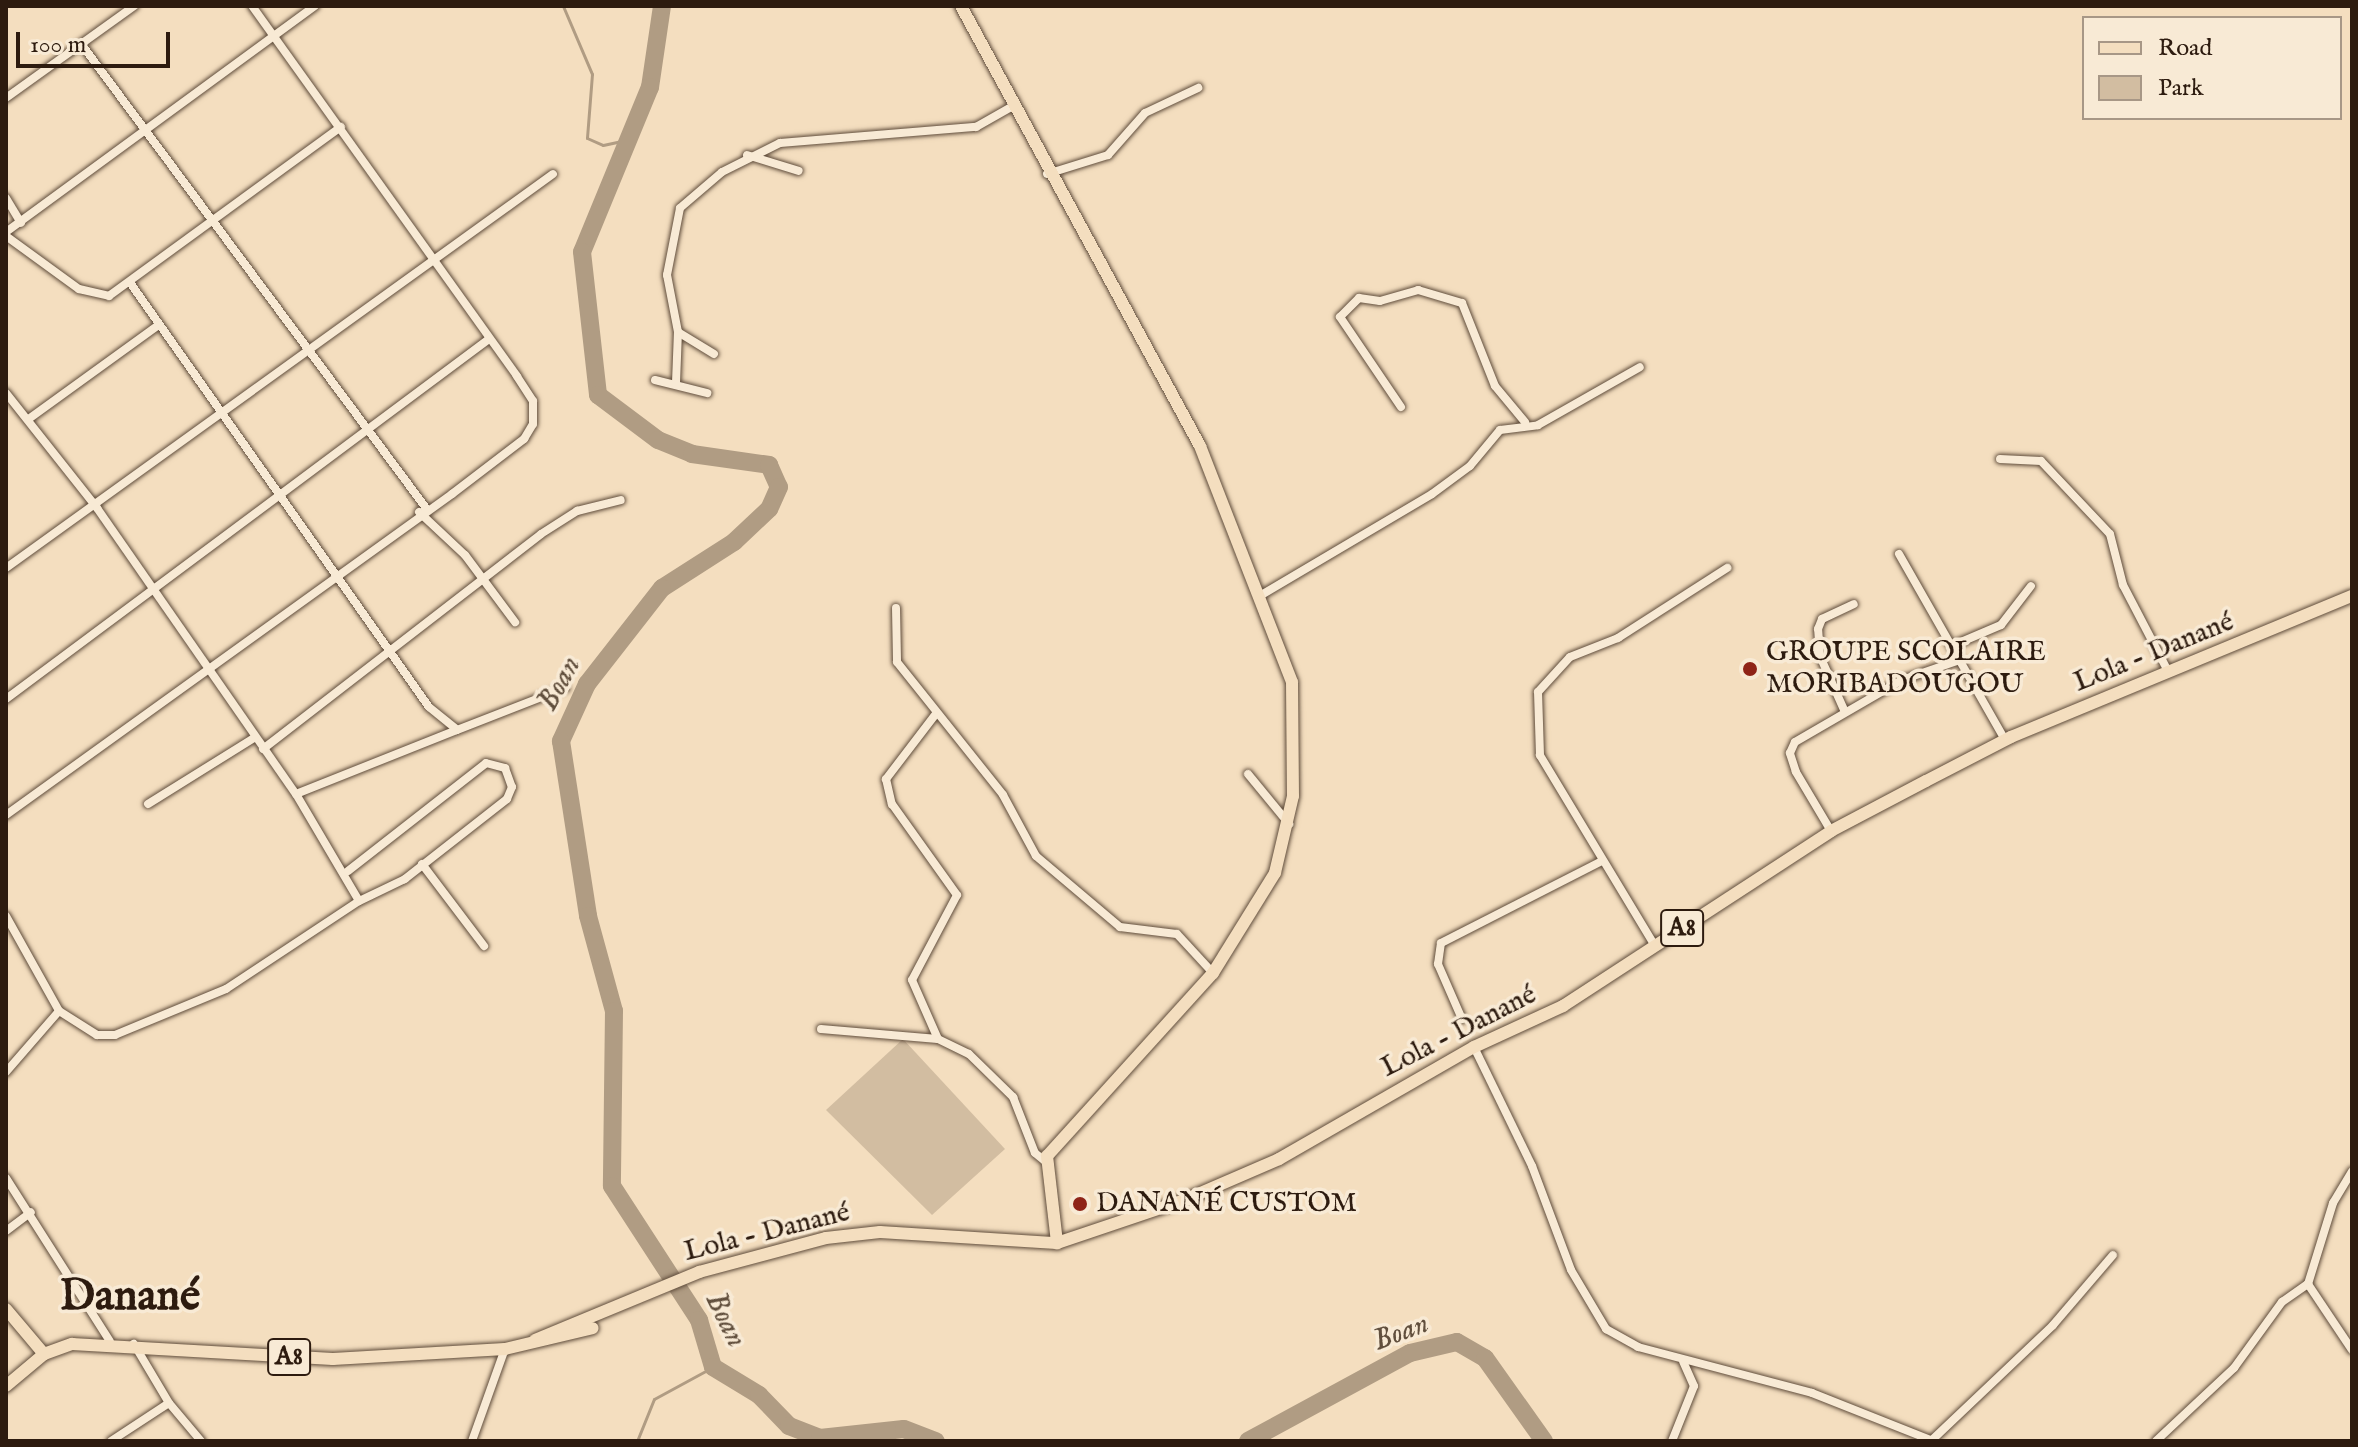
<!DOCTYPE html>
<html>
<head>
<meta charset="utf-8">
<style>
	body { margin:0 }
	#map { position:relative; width:2358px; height:1447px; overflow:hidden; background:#f4debf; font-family:"IM FELL English",serif }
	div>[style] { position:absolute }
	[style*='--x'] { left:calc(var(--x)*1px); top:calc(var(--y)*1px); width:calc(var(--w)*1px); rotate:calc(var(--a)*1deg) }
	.green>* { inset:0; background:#d2bda1 }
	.stream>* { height:3px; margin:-1.5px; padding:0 1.5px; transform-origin:1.5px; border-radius:1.5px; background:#b09c83 }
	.river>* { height:18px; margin:-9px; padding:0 9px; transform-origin:9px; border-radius:9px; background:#b09c83 }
	.roads { filter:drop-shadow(0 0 2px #5f4c3b) drop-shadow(0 0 2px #5f4c3b) }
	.street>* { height:8px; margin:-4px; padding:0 4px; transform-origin:4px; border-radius:4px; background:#f8ead5 }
	.primary>* { height:12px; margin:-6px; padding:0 6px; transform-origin:6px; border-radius:6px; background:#f4debf }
	.dots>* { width:22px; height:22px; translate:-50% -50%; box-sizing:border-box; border:4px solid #f8ead5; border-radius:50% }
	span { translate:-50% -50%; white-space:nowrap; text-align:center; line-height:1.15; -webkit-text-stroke:7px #f8ead5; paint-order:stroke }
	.shield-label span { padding:2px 6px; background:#f8ead5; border:2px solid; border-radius:6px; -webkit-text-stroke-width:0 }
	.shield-label { font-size:26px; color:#2d1b0f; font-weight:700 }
	.poi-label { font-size:28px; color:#2d1b0f }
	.left { translate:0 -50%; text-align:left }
	.street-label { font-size:28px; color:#2d1b0f }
	.water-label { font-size:30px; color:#614f3d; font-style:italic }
	.town-label { font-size:44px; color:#2d1b0f; font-weight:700 }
	.frame { position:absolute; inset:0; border:8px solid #2d1b0f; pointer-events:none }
	.legend { position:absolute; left:2082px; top:16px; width:260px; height:104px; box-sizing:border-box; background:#f8ead5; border:2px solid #a79786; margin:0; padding:10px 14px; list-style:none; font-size:24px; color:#2d1b0f }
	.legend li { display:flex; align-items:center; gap:16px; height:40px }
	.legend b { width:40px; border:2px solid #a79786 }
	.scale { position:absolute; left:16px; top:32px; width:154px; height:36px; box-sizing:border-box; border:4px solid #2d1b0f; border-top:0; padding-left:10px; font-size:24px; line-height:28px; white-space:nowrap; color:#2d1b0f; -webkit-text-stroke:6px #f8ead5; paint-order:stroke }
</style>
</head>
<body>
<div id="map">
	<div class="green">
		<i style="clip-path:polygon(903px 1039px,1005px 1149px,932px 1215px,826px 1110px)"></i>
	</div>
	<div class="stream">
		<i style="--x:563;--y:6;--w:74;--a:66.9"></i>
		<i style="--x:592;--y:74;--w:64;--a:94.5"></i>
		<i style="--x:587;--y:138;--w:17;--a:24"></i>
		<i style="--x:603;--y:145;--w:25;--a:-12"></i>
		<i style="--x:637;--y:1441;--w:45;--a:-68"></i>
		<i style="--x:654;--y:1399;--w:67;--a:-28.5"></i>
	</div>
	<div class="river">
		<i style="--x:662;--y:6;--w:82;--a:98.4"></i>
		<i style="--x:650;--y:87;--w:178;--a:112.4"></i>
		<i style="--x:582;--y:252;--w:144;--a:83.6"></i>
		<i style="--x:598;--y:395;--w:75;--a:36.9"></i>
		<i style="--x:658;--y:440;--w:37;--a:22"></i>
		<i style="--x:692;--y:454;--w:78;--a:8.1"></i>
		<i style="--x:769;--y:465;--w:24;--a:66"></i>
		<i style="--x:779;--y:487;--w:24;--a:114"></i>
		<i style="--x:769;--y:509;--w:48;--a:136.7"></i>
		<i style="--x:734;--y:542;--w:85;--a:147.4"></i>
		<i style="--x:662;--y:588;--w:122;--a:128"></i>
		<i style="--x:587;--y:684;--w:63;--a:114.5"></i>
		<i style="--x:561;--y:741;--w:177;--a:81.2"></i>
		<i style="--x:588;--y:916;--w:98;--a:74.7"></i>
		<i style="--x:614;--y:1011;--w:175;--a:90.7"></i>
		<i style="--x:612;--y:1186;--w:160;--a:57"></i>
		<i style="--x:699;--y:1320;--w:49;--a:73.4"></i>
		<i style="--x:713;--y:1367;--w:54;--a:31.3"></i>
		<i style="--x:759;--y:1395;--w:43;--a:45.9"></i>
		<i style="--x:789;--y:1426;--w:33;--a:21"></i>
		<i style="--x:820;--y:1438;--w:84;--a:-6.1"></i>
		<i style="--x:904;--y:1429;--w:34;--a:21"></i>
		<i style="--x:1248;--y:1441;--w:184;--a:-28.5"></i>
		<i style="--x:1410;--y:1353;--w:48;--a:-13.2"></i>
		<i style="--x:1457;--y:1342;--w:32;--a:30"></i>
		<i style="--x:1485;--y:1358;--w:102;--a:54.6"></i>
	</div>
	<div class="roads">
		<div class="street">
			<i style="--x:82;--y:45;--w:577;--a:53.39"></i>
			<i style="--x:6;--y:98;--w:158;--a:-35.7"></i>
			<i style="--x:747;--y:155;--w:54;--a:17.1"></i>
			<i style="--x:1047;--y:174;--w:64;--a:-17.3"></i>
			<i style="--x:1108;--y:155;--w:56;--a:-48.6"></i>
			<i style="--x:1145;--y:113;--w:59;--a:-25.3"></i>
			<i style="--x:6;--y:198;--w:29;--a:59"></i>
			<i style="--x:6;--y:232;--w:383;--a:-36.2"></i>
			<i style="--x:6;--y:236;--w:90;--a:36"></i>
			<i style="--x:79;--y:289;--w:31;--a:13"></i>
			<i style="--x:109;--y:296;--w:287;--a:-36.1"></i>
			<i style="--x:131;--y:284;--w:517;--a:54.84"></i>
			<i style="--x:429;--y:707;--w:36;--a:39"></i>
			<i style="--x:457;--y:730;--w:116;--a:-21.3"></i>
			<i style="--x:714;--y:354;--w:42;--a:-148.6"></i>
			<i style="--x:678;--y:332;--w:58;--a:-100.9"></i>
			<i style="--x:667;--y:275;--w:68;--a:-79"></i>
			<i style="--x:680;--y:208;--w:55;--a:-40.6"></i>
			<i style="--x:722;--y:172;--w:65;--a:-26.6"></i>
			<i style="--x:780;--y:143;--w:197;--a:-4.7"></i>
			<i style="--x:976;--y:127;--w:43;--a:-29.6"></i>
			<i style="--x:655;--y:380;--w:54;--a:14"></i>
			<i style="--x:676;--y:383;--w:51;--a:-87.8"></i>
			<i style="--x:6;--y:393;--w:147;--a:51.6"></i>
			<i style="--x:97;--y:508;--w:348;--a:55.2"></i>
			<i style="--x:296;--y:794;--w:124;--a:59.5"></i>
			<i style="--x:359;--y:901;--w:159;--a:146.5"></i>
			<i style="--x:226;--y:989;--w:120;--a:157.5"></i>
			<i style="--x:115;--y:1035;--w:18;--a:180"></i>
			<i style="--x:97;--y:1035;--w:45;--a:-147.7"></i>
			<i style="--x:1401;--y:407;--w:109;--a:-124.1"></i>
			<i style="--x:1340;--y:317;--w:27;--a:-45"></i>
			<i style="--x:1359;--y:298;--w:21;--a:8"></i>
			<i style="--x:1380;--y:301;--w:40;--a:-16"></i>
			<i style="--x:1418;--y:290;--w:46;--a:16.5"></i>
			<i style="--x:1462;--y:303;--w:89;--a:68.3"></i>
			<i style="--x:1495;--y:386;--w:47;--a:50.2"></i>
			<i style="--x:30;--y:418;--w:157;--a:-35.9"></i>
			<i style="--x:2000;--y:459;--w:41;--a:2.8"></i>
			<i style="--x:2041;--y:461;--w:100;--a:46.6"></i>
			<i style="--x:2110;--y:534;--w:53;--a:75.7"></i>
			<i style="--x:2123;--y:585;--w:99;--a:62.4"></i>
			<i style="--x:419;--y:512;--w:63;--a:43.1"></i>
			<i style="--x:465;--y:555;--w:84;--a:53.3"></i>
			<i style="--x:1899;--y:554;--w:214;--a:60.3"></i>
			<i style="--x:6;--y:568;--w:674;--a:-35.76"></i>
			<i style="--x:1263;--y:594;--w:196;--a:-30.6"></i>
			<i style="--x:1432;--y:494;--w:47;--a:-36.4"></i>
			<i style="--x:1470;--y:466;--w:47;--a:-50.2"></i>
			<i style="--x:1500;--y:430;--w:38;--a:-7"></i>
			<i style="--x:1538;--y:425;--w:117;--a:-29.6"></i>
			<i style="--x:896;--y:608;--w:54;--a:88.9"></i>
			<i style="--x:897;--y:662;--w:170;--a:51.4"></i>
			<i style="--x:1003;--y:795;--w:69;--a:61.6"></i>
			<i style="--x:1036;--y:856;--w:110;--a:40.2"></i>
			<i style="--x:1120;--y:927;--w:57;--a:7"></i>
			<i style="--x:1177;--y:934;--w:53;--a:47.3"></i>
			<i style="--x:1954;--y:645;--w:51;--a:-23.1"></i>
			<i style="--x:2001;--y:625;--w:49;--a:-52.4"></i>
			<i style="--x:6;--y:699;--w:602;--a:-36.7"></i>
			<i style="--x:1845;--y:712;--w:61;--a:-114.1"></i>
			<i style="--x:1820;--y:656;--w:27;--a:-94"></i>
			<i style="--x:1818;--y:629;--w:11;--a:-68"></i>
			<i style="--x:1822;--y:619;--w:35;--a:-25"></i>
			<i style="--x:935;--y:715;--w:81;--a:127.4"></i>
			<i style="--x:886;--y:779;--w:26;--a:77"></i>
			<i style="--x:892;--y:804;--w:112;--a:54.5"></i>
			<i style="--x:957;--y:895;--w:96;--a:117.9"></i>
			<i style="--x:912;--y:980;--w:64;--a:66.2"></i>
			<i style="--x:263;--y:749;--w:351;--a:-37.7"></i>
			<i style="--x:541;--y:534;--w:43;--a:-32.6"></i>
			<i style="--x:577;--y:511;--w:45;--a:-14"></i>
			<i style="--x:1248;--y:774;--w:65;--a:50.6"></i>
			<i style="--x:296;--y:794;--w:173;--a:-21.7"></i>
			<i style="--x:148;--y:804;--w:125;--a:-31.9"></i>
			<i style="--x:6;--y:815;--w:550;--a:-35.74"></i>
			<i style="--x:452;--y:494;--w:91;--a:-37.4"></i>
			<i style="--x:524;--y:439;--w:17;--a:-59"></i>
			<i style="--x:533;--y:424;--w:23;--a:-90"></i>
			<i style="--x:533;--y:401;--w:30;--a:-123"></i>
			<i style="--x:517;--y:376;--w:455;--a:-125.6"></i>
			<i style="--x:1831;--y:831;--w:69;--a:-120.7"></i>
			<i style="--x:1796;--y:772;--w:20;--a:-108"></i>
			<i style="--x:1790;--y:753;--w:12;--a:-66"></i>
			<i style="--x:1795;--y:742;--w:124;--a:-30.1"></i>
			<i style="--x:1902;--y:680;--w:61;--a:-19"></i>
			<i style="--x:422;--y:864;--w:103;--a:52.9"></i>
			<i style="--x:348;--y:871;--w:175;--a:-38"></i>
			<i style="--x:486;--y:763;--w:20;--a:15"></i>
			<i style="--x:505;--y:768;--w:20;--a:70"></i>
			<i style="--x:512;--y:787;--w:13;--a:113"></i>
			<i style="--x:507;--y:799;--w:130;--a:141.9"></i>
			<i style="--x:405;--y:879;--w:51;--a:154.4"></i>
			<i style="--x:6;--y:916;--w:109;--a:60.8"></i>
			<i style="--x:59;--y:1011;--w:81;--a:131"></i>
			<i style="--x:1655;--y:946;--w:223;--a:-121.1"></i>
			<i style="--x:1540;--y:755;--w:63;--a:-91.8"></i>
			<i style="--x:1538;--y:692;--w:47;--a:-47.6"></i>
			<i style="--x:1570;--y:657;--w:52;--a:-21.6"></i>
			<i style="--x:1618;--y:638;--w:130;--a:-32.7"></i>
			<i style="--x:1462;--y:1019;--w:60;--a:-113.6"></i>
			<i style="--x:1438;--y:964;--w:21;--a:-82"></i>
			<i style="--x:1441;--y:943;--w:181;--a:-27"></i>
			<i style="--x:821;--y:1029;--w:117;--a:4.9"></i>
			<i style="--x:938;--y:1039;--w:34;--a:26"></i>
			<i style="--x:969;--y:1054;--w:62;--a:44.3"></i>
			<i style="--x:1013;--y:1097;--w:60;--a:68.6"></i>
			<i style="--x:1035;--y:1153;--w:13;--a:39"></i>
			<i style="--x:1474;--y:1047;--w:132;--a:64"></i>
			<i style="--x:1532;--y:1166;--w:111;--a:69.4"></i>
			<i style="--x:1571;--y:1270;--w:69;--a:59.3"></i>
			<i style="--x:1606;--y:1329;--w:37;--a:29"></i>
			<i style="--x:1638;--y:1347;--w:180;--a:14.8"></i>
			<i style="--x:1812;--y:1393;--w:130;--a:21.6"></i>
			<i style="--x:6;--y:1178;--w:193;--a:57.5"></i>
			<i style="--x:6;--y:1231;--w:31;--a:-37"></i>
			<i style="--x:2308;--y:1284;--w:79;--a:56.3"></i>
			<i style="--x:169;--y:1403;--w:50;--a:49.9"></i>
			<i style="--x:1932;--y:1440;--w:167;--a:-43.5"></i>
			<i style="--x:2053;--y:1325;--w:92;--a:-49.4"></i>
			<i style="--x:111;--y:1441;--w:69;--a:-33.2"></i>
			<i style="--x:169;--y:1403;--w:69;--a:-120.7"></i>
			<i style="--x:472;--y:1441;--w:98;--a:-70.3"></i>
			<i style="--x:1672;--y:1441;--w:59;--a:-68.2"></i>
			<i style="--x:1694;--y:1386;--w:27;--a:-114"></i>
			<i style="--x:2156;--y:1441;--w:107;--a:-43.1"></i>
			<i style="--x:2234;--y:1368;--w:82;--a:-54"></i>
			<i style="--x:2282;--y:1302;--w:32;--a:-35"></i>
			<i style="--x:2308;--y:1284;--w:85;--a:-72.8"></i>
			<i style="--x:2333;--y:1203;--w:37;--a:-59"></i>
		</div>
		<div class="primary">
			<i style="--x:961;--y:6;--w:501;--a:61.49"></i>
			<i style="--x:1200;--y:446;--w:253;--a:68.7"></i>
			<i style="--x:1292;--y:682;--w:114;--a:89.5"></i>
			<i style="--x:1293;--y:796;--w:79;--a:103.2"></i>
			<i style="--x:1275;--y:873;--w:118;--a:121.8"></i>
			<i style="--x:1213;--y:973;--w:247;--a:132.2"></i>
			<i style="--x:1047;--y:1156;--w:88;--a:83.4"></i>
			<i style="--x:6;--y:1309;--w:59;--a:49.8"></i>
			<i style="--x:535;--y:1340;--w:178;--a:-22.5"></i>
			<i style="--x:699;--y:1272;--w:131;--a:-15"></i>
			<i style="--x:826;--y:1238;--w:54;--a:-6.3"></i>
			<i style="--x:880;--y:1232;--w:177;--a:3.6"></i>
			<i style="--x:1057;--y:1243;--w:132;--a:-18.6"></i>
			<i style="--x:1182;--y:1201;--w:106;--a:-23.4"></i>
			<i style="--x:1279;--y:1159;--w:225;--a:-29.9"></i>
			<i style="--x:1474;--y:1047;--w:98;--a:-24.7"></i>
			<i style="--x:1563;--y:1006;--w:320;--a:-33.1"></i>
			<i style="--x:1831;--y:831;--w:107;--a:-27.8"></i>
			<i style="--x:1926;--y:781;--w:96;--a:-27.4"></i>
			<i style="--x:2011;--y:737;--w:369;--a:-22.5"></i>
			<i style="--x:6;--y:1386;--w:50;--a:-40.1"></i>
			<i style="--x:44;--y:1354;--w:30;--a:-20"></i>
			<i style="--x:72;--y:1344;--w:261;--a:3.3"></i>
			<i style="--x:333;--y:1359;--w:172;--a:-3.3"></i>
			<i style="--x:505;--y:1349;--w:90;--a:-13.4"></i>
		</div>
	</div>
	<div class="dots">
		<i style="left:1750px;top:669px;background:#8f2418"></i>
		<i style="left:1080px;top:1204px;background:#8f2418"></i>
	</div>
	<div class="shield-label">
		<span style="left:1682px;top:928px">A8</span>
		<span style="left:289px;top:1357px">A8</span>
	</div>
	<div class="poi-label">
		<span class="left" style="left:1766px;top:669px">GROUPE SCOLAIRE<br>MORIBADOUGOU</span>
		<span class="left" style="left:1096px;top:1204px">DANANÉ CUSTOM</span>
	</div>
	<div class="street-label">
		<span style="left:2154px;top:653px;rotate:-22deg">Lola - Danané</span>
		<span style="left:1459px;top:1032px;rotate:-27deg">Lola - Danané</span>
		<span style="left:767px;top:1233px;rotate:-14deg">Lola - Danané</span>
	</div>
	<div class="water-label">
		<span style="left:560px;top:684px;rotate:-61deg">Boan</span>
		<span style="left:725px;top:1320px;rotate:64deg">Boan</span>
		<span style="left:1401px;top:1333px;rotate:-21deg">Boan</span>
	</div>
	<div class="town-label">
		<span style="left:130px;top:1297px">Danané</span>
	</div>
	<div class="frame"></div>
	<ul class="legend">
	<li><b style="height:10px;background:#f4debf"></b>Road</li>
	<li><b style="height:22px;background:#d2bda1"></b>Park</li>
	</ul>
	<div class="scale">100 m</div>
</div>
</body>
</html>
